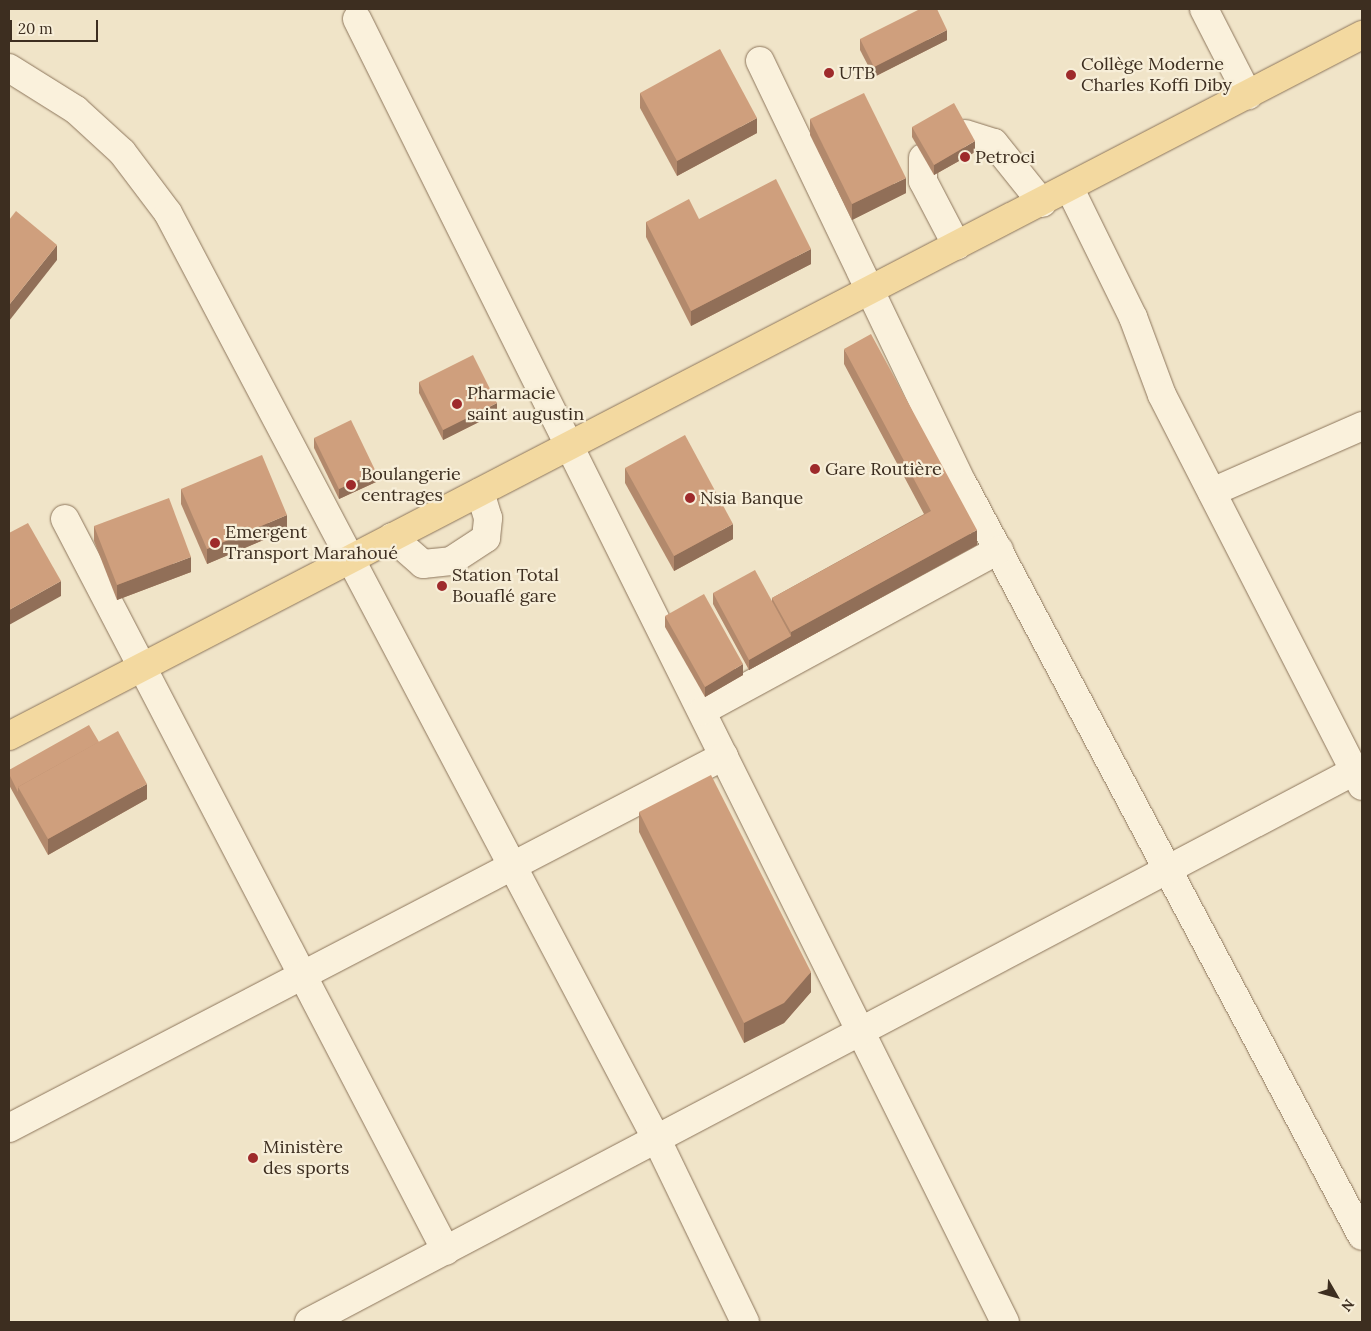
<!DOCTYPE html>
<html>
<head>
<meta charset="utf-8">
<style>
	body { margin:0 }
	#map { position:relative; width:1371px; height:1331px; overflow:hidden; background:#f0e4c8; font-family:Lora,serif }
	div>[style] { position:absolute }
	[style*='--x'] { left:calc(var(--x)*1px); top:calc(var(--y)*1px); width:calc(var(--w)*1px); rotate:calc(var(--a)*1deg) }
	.roads { filter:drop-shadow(0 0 1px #8d765c) drop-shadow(0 0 1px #8d765c) }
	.minor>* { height:28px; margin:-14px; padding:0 14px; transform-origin:14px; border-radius:14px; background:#faf1dc }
	.major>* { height:28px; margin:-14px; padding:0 14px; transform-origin:14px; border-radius:14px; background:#f3d9a0 }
	.wall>* { inset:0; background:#b2896c }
	.shaded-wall>* { inset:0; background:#916f58 }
	.building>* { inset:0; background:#cf9f7d }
	.dots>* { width:14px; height:14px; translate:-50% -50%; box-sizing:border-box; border:2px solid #f7eed8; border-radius:50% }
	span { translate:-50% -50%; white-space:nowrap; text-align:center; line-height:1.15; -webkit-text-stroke:4.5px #f7eed8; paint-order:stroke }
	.poi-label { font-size:18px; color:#3d2e20 }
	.left { translate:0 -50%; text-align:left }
	.frame { position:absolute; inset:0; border:10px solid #3d2e20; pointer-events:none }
	.north { position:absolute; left:1311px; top:1271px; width:50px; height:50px; -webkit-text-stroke:4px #f7eed8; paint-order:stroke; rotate:128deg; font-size:14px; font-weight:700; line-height:20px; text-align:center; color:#3d2e20 }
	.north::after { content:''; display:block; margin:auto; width:18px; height:22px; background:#3d2e20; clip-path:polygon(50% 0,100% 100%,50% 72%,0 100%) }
	.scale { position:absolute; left:10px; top:20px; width:88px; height:22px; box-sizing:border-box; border:2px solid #3d2e20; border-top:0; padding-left:6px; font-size:15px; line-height:18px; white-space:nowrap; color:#3d2e20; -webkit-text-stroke:4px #f7eed8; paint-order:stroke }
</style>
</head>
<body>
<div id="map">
	<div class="roads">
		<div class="minor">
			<i style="--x:1204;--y:9;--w:97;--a:62.9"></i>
			<i style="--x:357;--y:19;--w:1455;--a:63.56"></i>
			<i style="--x:760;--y:61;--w:469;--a:64.4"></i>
			<i style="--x:963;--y:484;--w:851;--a:62.05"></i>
			<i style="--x:9;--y:68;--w:79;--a:32.1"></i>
			<i style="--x:76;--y:110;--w:62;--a:42.4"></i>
			<i style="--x:122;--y:152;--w:76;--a:53"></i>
			<i style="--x:168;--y:213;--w:1050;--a:62.19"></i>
			<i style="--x:658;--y:1142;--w:200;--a:64.2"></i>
			<i style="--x:965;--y:134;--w:30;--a:17"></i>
			<i style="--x:994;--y:143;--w:77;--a:51.3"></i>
			<i style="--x:923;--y:158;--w:23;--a:90"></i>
			<i style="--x:923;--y:181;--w:73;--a:62.4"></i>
			<i style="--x:1070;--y:189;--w:143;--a:63.8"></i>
			<i style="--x:1133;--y:317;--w:83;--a:69.6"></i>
			<i style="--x:1162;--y:395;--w:439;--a:62.9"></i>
			<i style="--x:1212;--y:492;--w:164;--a:-23.7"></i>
			<i style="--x:65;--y:519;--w:825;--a:62.5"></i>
			<i style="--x:392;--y:537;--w:41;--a:41.1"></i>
			<i style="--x:423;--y:564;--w:28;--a:-6"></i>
			<i style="--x:451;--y:561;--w:42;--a:-33.3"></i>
			<i style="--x:486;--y:538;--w:20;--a:-84"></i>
			<i style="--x:488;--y:518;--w:27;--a:-107"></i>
			<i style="--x:702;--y:711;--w:338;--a:-28.5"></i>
			<i style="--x:9;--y:1128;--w:806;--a:-27.49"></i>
			<i style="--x:309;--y:1322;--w:1190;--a:-27.79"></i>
		</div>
		<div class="major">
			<i style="--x:9;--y:736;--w:1524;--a:-27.39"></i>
		</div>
	</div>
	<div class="wall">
		<i style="clip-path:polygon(860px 39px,947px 40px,874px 77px,860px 50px)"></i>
		<i style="clip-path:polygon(640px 93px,757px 133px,677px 176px,640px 108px)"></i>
		<i style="clip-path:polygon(810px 119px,906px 193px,852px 220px,810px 135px)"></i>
		<i style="clip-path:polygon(912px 127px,975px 152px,934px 175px,912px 137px)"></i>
		<i style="clip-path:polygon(699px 219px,811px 264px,691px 326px,646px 237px,646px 222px)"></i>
		<i style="clip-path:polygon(844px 349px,977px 545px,749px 670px,713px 604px,713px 593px,772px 602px,772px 598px,924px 514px,844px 364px)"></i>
		<i style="clip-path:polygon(419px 382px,497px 413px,443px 440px,419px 393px)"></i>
		<i style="clip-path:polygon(314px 438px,376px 482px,339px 499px,314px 448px)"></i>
		<i style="clip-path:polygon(625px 468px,733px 539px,674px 571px,625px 483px)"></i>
		<i style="clip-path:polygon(181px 489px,287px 530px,207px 564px,181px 504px)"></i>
		<i style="clip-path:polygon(94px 526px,191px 572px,117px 600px,94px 541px)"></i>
		<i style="clip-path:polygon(665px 616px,743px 675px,705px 697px,665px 627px)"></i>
		<i style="clip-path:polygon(99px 742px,147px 799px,48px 855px,9px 785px,9px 770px)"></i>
		<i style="clip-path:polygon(639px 812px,811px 992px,784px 1023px,744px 1043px,639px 832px)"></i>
	</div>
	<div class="shaded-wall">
		<i style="clip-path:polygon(947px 30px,947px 40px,874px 77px,874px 67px)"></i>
		<i style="clip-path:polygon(757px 118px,757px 133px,677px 176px,677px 161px)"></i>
		<i style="clip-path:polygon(975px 141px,975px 152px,934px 175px,934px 165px)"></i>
		<i style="clip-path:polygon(906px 178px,906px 193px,852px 220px,852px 204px)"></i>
		<i style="clip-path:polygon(57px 245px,57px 260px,9px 321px,9px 305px)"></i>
		<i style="clip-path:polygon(811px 249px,811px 264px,691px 326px,691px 311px)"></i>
		<i style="clip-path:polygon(497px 403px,497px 413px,443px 440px,443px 430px)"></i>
		<i style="clip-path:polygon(376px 472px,376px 482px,339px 499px,339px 489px)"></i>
		<i style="clip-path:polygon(287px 515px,287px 530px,207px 564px,207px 549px)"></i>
		<i style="clip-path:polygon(733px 524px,733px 539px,674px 571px,674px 556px)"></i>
		<i style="clip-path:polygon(977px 530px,977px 545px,749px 670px,749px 660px,791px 636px,791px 632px)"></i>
		<i style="clip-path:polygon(191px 557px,191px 572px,117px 600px,117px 585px)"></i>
		<i style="clip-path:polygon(61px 581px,61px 596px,9px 625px,9px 610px)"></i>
		<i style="clip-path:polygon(743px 664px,743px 675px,705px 697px,705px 687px)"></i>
		<i style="clip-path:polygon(147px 784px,147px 799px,48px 855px,48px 839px)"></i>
		<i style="clip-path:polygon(811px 972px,811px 992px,784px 1023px,744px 1043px,744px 1023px)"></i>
	</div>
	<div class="building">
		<i style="clip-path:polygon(920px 9px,937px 9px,947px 30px,874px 67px,860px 39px)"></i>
		<i style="clip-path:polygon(720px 49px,757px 118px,677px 161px,640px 93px)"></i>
		<i style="clip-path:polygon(864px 93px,906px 178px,852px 204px,810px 119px)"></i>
		<i style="clip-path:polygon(954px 103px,975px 141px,934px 165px,912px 127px)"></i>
		<i style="clip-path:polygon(776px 179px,811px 249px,691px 311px,646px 222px,689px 199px,699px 219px)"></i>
		<i style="clip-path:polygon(16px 211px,57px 245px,9px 305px,9px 220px)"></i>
		<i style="clip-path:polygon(871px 334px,977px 530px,791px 632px,772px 598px,931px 511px,844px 349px)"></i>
		<i style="clip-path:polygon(473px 355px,497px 403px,443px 430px,419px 382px)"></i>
		<i style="clip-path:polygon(351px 420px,376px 472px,339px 489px,314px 438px)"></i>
		<i style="clip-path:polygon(685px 435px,733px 524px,674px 556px,625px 468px)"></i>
		<i style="clip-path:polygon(262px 455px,287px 515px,207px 549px,181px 489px)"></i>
		<i style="clip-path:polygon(169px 498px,191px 557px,117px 585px,94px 526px)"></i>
		<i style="clip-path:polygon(28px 523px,61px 581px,9px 610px,9px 533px)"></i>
		<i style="clip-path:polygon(755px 570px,791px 636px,749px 660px,713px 593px)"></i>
		<i style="clip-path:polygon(704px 594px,743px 664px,705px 687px,665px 616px)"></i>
		<i style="clip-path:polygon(89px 725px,99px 742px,18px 787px,18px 792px,9px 774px,9px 770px)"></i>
		<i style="clip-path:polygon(118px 731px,147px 784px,48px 839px,18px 787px)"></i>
		<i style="clip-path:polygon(711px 775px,811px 972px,784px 1003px,744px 1023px,639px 812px)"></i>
	</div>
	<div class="dots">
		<i style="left:829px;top:73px;background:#9e2a2b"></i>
		<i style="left:1071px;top:75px;background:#9e2a2b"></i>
		<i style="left:965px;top:157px;background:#9e2a2b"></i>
		<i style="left:457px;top:404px;background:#9e2a2b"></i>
		<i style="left:815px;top:469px;background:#9e2a2b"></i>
		<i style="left:351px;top:485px;background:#9e2a2b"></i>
		<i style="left:690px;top:498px;background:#9e2a2b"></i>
		<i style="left:215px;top:543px;background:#9e2a2b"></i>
		<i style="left:442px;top:586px;background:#9e2a2b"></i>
		<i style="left:253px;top:1158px;background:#9e2a2b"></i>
	</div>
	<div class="poi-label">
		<span class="left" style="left:1081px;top:75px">Collège Moderne<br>Charles Koffi Diby</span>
		<span class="left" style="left:839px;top:73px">UTB</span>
		<span class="left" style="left:975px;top:157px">Petroci</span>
		<span class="left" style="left:467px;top:404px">Pharmacie<br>saint augustin</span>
		<span class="left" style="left:825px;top:469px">Gare Routière</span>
		<span class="left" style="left:361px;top:485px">Boulangerie<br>centrages</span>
		<span class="left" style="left:700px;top:498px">Nsia Banque</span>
		<span class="left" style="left:225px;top:543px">Emergent<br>Transport Marahoué</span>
		<span class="left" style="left:452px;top:586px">Station Total<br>Bouaflé gare</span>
		<span class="left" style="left:263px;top:1158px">Ministère<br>des sports</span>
	</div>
	<div class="frame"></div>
	<div class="north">N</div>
	<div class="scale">20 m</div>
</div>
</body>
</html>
